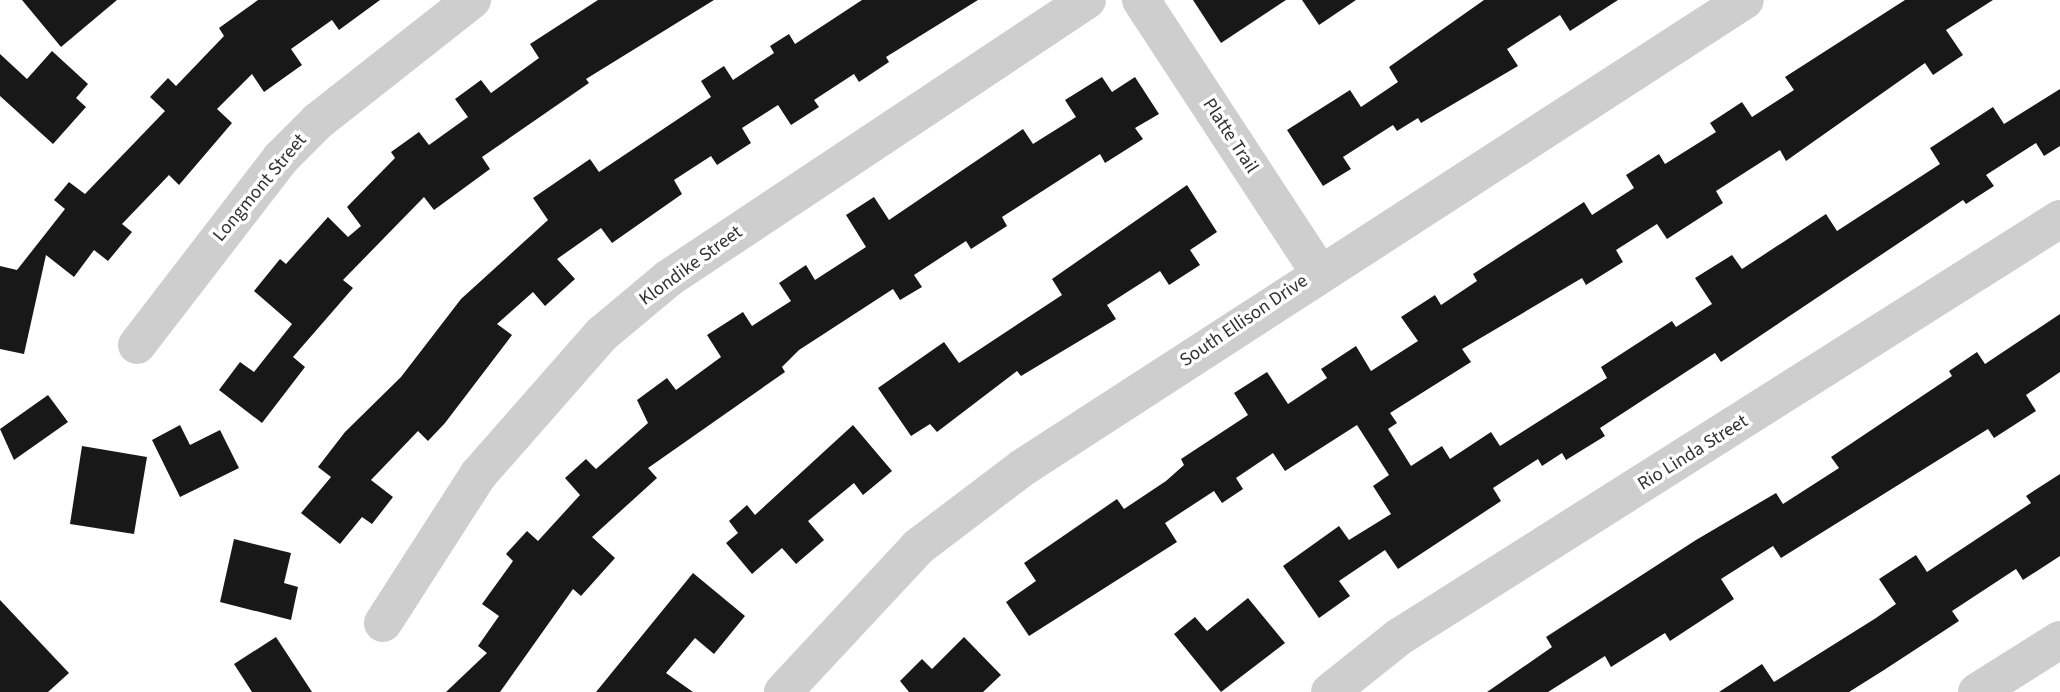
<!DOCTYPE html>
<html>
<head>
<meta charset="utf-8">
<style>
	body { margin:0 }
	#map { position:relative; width:2060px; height:692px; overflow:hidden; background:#fff; font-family:"Source Sans 3",sans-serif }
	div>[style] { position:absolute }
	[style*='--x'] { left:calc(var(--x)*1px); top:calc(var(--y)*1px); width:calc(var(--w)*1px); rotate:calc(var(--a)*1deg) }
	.building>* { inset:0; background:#181818 }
	.minor>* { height:38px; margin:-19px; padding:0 19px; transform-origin:19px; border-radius:19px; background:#cecece }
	span { translate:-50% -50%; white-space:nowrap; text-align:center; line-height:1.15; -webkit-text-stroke:7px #fff; paint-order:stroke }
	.street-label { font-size:19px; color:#313131 }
</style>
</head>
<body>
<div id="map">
	<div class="building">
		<i style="clip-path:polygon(22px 0,117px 0,61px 47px)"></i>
		<i style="clip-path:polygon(258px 0,380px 0,339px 30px,332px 20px,291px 49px,302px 65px,264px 92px,252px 74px,217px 109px,232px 123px,179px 185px,169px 175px,122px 224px,132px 232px,108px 261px,94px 250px,74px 277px,46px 255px,24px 354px,0 349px,0 266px,17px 270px,65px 209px,54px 200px,69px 182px,85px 194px,165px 111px,150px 97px,168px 78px,176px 86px,224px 36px,219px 28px)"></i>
		<i style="clip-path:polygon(598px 0,714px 0,586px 79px,589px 83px,482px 157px,490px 169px,434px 210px,424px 197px,343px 280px,353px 288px,293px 357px,305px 367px,262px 423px,219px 390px,240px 362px,254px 372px,292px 324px,254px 291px,280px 259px,286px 264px,328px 217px,348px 237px,361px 226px,347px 207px,395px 158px,391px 152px,419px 132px,429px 145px,468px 117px,455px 99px,481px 80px,491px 93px,539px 58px,530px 44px)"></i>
		<i style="clip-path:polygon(862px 0,978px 0,886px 57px,889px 62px,859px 82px,854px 74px,814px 100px,819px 107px,791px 125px,778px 105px,742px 128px,751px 143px,717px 165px,711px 156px,674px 180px,682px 194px,612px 243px,601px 228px,557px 259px,575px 279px,545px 306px,533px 292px,497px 324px,512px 335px,445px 423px,428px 441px,418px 431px,371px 480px,393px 497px,372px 524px,362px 517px,340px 544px,301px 513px,331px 477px,318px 467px,345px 432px,401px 377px,461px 299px,548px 220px,533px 198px,590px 159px,599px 172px,711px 97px,701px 81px,724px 66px,733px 80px,774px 53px,770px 46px,789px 34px,795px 44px)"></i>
		<i style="clip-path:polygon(1193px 0,1286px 0,1221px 43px)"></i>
		<i style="clip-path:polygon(1302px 0,1356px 0,1319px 25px)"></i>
		<i style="clip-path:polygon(1484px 0,1618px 0,1570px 31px,1560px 15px,1507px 49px,1518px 66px,1421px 123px,1418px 118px,1397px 131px,1393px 125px,1343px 157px,1351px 169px,1323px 186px,1287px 130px,1350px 90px,1361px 107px,1398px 82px,1389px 67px)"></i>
		<i style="clip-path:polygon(1905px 0,1993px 0,1946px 30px,1963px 55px,1933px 75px,1925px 63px,1786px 161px,1780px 150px,1716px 191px,1723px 203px,1667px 239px,1657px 224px,1616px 250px,1623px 262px,1586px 285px,1582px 278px,1462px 349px,1471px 362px,1390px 413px,1397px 423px,1388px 429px,1411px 466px,1442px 446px,1450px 459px,1491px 432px,1500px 446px,1607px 378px,1601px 367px,1672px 321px,1676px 327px,1712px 304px,1695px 278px,1732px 255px,1742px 269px,1826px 214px,1837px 231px,1940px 164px,1930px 148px,1993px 107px,2004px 124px,2060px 89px,2060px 146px,2044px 156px,2036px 143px,1986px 175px,1994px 186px,1966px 204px,1963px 200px,1721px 362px,1715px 353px,1600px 428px,1605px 436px,1566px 460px,1562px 453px,1542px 466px,1538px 459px,1493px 488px,1501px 501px,1398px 569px,1385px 550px,1339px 581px,1350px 596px,1319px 618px,1283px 566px,1339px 526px,1349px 540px,1391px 514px,1373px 486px,1389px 475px,1357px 425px,1285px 471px,1273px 453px,1236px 478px,1243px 489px,1222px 503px,1214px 491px,1165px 523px,1177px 542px,1029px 636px,1006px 602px,1036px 581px,1024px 563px,1117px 499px,1124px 509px,1166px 481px,1184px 465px,1181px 459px,1248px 415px,1234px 393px,1267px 372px,1288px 404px,1327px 378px,1321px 369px,1356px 346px,1371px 371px,1418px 341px,1401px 317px,1435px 295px,1441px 305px,1477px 281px,1473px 274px,1584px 202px,1592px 215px,1634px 188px,1626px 175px,1659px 154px,1665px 164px,1716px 132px,1710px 123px,1742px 102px,1752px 117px,1794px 90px,1785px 77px)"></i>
		<i style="clip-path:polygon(52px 51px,88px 84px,76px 98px,86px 107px,53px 144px,0 96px,0 54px,27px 79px)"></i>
		<i style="clip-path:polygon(1102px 77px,1112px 92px,1135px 77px,1159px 114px,1135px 128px,1143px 139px,1105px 163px,1100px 154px,1002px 217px,1007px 226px,971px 249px,966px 241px,914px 275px,922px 287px,900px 300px,893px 289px,799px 350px,782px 367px,785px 372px,648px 468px,657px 478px,592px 537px,615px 558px,581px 596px,573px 589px,500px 692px,446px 692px,487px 653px,478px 646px,499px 616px,482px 604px,513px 561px,506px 554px,527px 531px,538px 541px,580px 495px,565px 478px,586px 459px,596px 469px,648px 423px,637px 400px,667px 378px,676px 390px,721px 357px,707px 335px,743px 312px,752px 326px,791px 301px,779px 283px,806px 265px,815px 280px,866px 247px,846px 215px,874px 197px,889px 220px,1023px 129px,1033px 144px,1076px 117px,1065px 100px)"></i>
		<i style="clip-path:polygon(1187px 185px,1217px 232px,1190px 250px,1200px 265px,1169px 285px,1160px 271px,1107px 305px,1116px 319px,1021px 376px,1017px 371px,937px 432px,930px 424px,911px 436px,878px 388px,944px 342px,959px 363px,1062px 295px,1052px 279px)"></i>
		<i style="clip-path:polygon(2060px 314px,2060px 372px,2026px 395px,2036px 411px,1994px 438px,1988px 429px,1781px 558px,1773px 546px,1721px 579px,1734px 599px,1670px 641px,1665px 633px,1611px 667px,1605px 656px,1548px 692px,1487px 692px,1552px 647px,1546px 637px,1696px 540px,1776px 493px,1783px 504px,1839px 468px,1831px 457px,1952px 376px,1949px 371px,1977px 352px,1985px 364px)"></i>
		<i style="clip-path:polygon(48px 395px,68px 422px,14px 460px,0 429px)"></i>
		<i style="clip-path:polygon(180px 425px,190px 445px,220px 430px,239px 468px,180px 497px,152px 440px)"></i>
		<i style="clip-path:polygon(853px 425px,892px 471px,863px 495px,854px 483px,808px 521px,824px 540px,796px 564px,782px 548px,752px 574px,726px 543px,738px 533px,729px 521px,747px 505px,755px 515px)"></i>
		<i style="clip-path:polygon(82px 446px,147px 457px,134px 534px,70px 524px)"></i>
		<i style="clip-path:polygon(2060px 474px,2060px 556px,2023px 580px,2016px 569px,1952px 611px,1959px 621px,1884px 670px,1849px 692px,1719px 692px,1762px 664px,1774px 682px,1876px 618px,1896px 604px,1879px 579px,1916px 555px,1927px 572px,2031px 503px,2026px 496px)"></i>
		<i style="clip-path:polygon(234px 539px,291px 553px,284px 583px,298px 587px,291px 620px,220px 602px)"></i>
		<i style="clip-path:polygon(693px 573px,745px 616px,714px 654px,695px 638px,666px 673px,693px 692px,596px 692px)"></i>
		<i style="clip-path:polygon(1248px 598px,1285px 643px,1221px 692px,1174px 634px,1195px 617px,1207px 631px)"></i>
		<i style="clip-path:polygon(0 600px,69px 673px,48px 692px,0 692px)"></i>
		<i style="clip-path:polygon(276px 637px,312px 692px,252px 692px,234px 664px)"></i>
		<i style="clip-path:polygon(964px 637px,1001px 675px,983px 692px,909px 692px,900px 681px,922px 659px,932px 669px)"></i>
	</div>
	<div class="minor">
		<i style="--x:1141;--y:0;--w:325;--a:56.8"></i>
		<i style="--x:137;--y:345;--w:235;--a:-52.4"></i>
		<i style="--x:280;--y:159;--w:54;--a:-45"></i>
		<i style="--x:318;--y:121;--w:196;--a:-38.2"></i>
		<i style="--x:383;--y:623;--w:176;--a:-57.3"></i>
		<i style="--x:478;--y:475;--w:188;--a:-48.7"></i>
		<i style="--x:602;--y:334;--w:87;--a:-39.9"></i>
		<i style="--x:669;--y:278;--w:502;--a:-33.63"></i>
		<i style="--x:783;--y:692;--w:198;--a:-47"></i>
		<i style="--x:918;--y:547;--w:131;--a:-37.2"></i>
		<i style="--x:1022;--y:468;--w:861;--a:-32.92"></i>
		<i style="--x:1330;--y:692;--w:88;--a:-38.6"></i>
		<i style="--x:1399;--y:637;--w:782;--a:-32.31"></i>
		<i style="--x:1977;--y:692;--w:98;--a:-32.1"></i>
	</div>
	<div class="street-label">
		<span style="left:1230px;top:136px;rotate:57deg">Platte Trail</span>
		<span style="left:260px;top:188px;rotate:-50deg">Longmont Street</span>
		<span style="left:691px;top:266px;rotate:-36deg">Klondike Street</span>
		<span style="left:1244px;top:321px;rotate:-34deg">South Ellison Drive</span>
		<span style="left:1693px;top:453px;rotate:-32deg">Rio Linda Street</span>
	</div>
</div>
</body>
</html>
